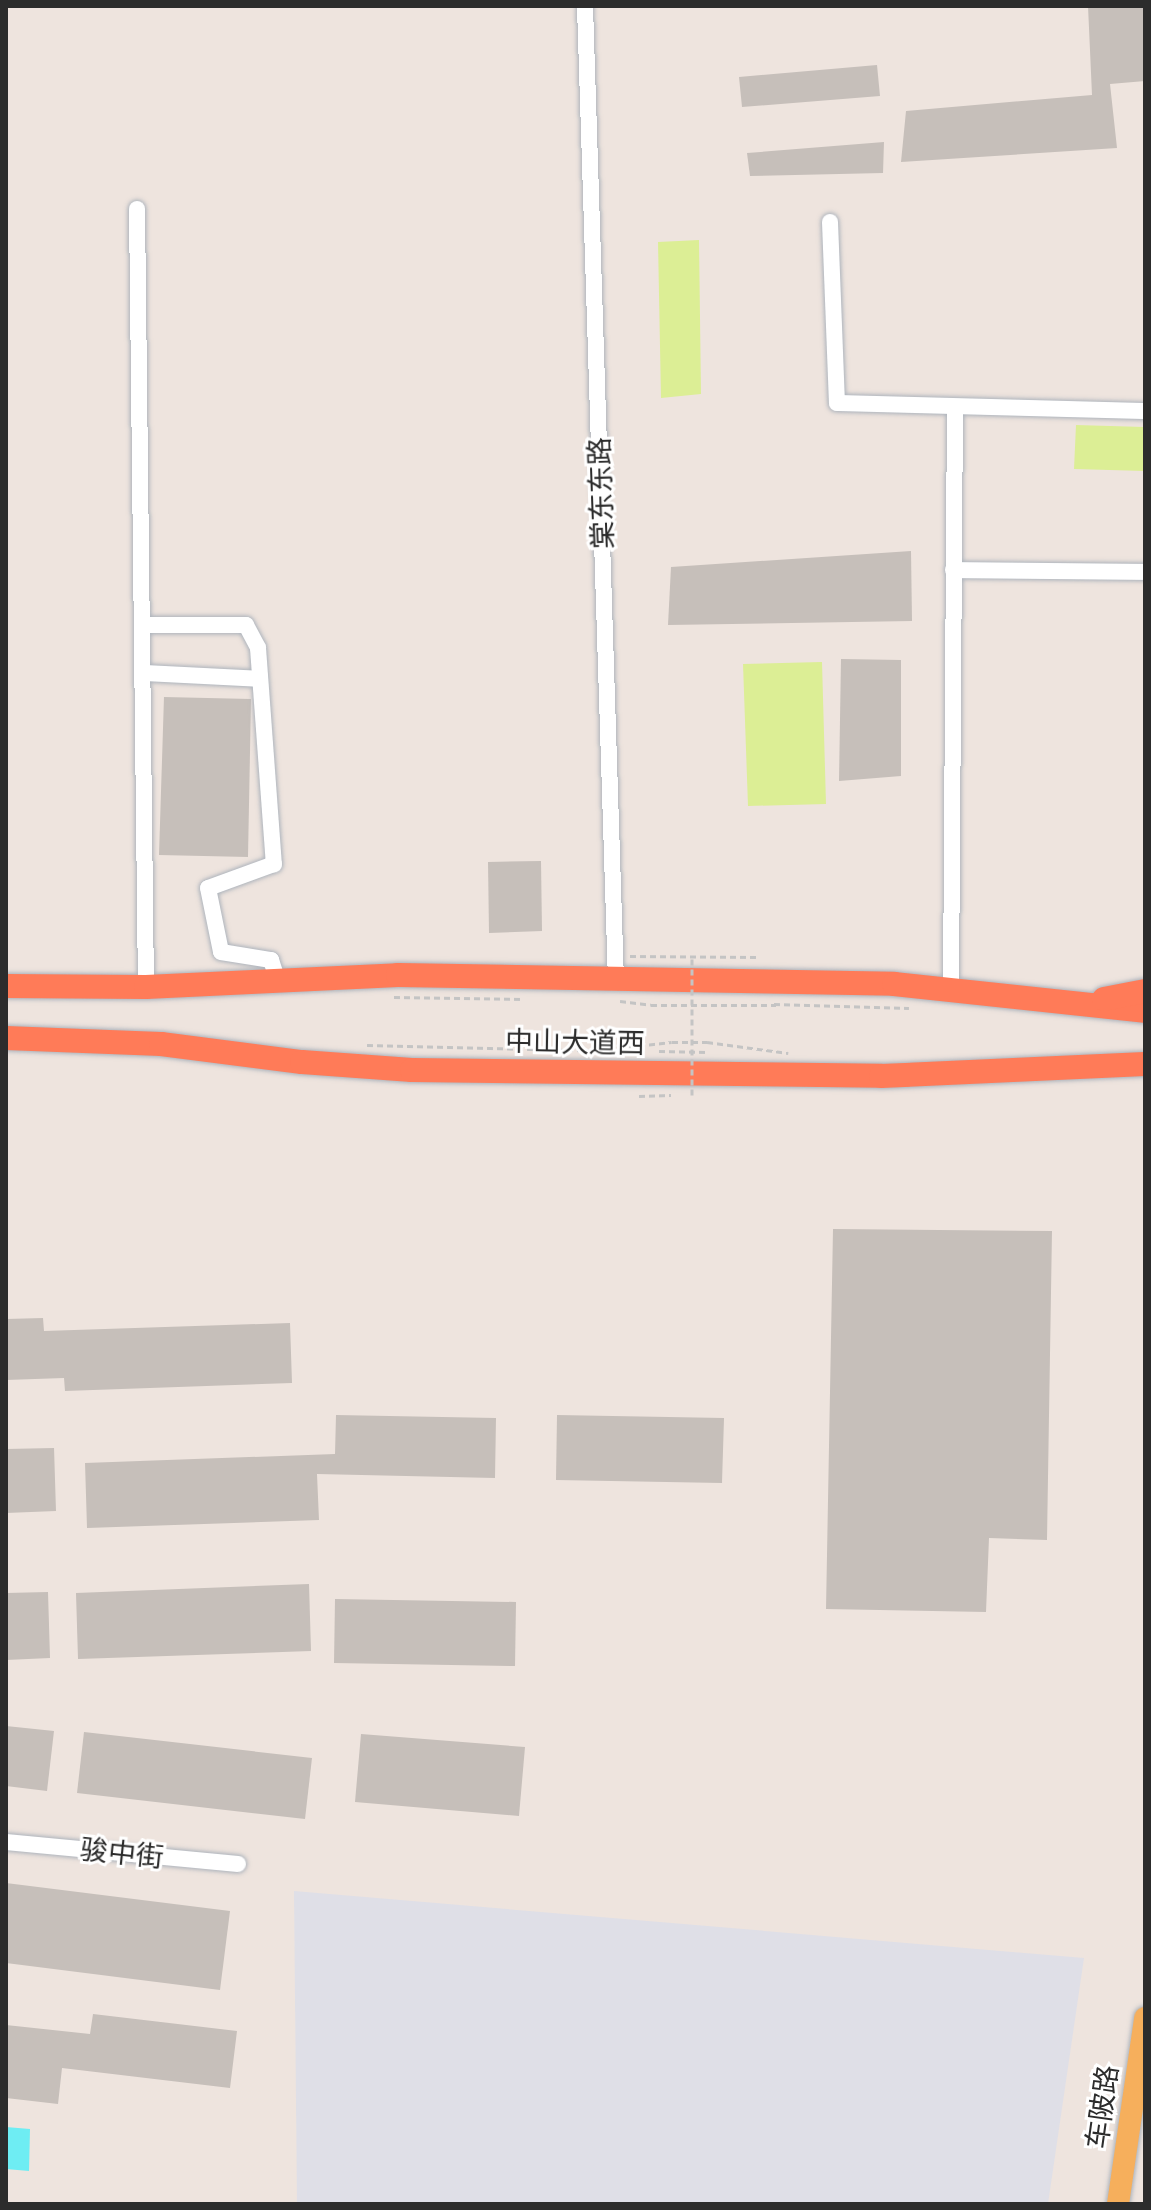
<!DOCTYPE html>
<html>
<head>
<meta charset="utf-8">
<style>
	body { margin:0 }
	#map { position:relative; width:1151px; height:2210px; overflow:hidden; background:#eee4de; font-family:Figtree,"Noto Sans SC",sans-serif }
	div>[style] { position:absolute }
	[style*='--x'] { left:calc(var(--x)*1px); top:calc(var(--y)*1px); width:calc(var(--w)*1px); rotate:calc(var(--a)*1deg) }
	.industrial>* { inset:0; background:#dfdfe7 }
	.pitch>* { inset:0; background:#dcee95 }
	.water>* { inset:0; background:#6eedf3 }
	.building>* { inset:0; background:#c6bfba }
	.path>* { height:3px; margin-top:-1.5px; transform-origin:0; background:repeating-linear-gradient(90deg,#c4c4c4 0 6px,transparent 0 10px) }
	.roads { filter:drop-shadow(0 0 2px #aeb4bc) drop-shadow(0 0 2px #aeb4bc) }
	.minor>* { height:16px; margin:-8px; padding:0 8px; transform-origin:8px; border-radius:8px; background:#fff }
	.major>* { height:22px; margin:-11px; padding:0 11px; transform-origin:11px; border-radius:11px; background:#f6af5c }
	.highway>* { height:24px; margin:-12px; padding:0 12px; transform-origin:12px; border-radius:12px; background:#ff7b58 }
	.path-bridge>* { height:3px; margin-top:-1.5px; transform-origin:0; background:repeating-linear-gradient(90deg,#c4c4c4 0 6px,transparent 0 10px) }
	span { translate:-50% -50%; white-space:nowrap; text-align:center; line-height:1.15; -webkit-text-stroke:6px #fff; paint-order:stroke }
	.street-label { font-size:28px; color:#2c2c2c }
	.frame { position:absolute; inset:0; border:8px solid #2c2c2c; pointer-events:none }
</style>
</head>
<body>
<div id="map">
	<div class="industrial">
		<i style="clip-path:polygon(294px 1891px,1084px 1958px,1048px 2204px,297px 2204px)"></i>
	</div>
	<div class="pitch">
		<i style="clip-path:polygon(699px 240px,701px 394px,661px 398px,658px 242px)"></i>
		<i style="clip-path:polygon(1076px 425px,1145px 427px,1145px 471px,1074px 469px)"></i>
		<i style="clip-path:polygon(822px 662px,826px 804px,748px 806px,743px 664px)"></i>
	</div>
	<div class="water">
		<i style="clip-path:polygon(6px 2127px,30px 2129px,29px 2171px,6px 2169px)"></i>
	</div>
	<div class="building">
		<i style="clip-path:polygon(1088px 6px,1145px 6px,1145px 81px,1110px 84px,1117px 148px,901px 162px,906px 111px,1092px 95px)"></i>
		<i style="clip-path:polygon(877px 65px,880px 96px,742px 107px,739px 77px)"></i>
		<i style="clip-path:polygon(884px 142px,883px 173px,750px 176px,747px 153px)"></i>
		<i style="clip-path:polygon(911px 551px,912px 621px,668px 625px,671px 567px)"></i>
		<i style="clip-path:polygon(841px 659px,901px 660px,901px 776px,839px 781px)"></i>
		<i style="clip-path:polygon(164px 697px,251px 699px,248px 857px,159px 855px)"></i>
		<i style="clip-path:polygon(541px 861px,542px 931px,489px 933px,488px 862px)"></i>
		<i style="clip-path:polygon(833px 1229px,1052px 1231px,1047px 1540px,989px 1538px,986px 1612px,826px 1609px)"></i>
		<i style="clip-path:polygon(43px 1318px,44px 1331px,290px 1323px,292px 1383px,65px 1391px,64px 1378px,6px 1380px,6px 1319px)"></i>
		<i style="clip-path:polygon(336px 1415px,496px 1418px,495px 1478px,317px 1474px,319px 1520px,87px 1528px,85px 1463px,335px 1454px)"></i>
		<i style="clip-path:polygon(557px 1415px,724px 1418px,722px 1483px,556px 1480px)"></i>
		<i style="clip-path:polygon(54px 1448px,56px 1511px,6px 1513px,6px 1449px)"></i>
		<i style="clip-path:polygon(309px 1584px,311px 1651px,78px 1659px,76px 1593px)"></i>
		<i style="clip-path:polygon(48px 1592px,50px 1658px,6px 1660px,6px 1593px)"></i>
		<i style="clip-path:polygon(335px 1599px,516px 1602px,515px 1666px,334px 1663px)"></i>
		<i style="clip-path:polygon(6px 1726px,54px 1731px,47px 1791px,6px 1786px)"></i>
		<i style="clip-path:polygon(84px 1732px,312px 1758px,305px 1819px,77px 1793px)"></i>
		<i style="clip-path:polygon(361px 1734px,525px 1747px,519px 1816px,355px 1802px)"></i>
		<i style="clip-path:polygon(6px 1883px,230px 1911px,220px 1990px,6px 1963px)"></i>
		<i style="clip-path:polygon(93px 2014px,237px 2031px,230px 2088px,62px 2068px,58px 2104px,6px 2098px,6px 2025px,90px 2034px)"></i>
	</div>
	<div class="path">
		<i style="--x:630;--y:956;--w:126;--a:0.5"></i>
		<i style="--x:394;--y:997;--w:129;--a:0.9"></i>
		<i style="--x:620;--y:1001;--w:31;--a:7"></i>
		<i style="--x:651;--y:1005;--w:125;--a:0"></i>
		<i style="--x:774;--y:1004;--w:135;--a:1.7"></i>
		<i style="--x:367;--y:1045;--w:248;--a:1.4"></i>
		<i style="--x:609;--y:1049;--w:63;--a:-6.3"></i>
		<i style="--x:672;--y:1042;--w:35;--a:0"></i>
		<i style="--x:707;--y:1042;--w:82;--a:7.7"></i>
		<i style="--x:659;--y:1051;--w:48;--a:1.2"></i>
		<i style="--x:639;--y:1096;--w:32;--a:-2"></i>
	</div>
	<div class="roads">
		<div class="minor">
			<i style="--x:585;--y:6;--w:973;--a:88.18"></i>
			<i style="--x:137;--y:209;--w:778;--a:89.34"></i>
			<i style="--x:830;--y:222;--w:181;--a:87.8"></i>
			<i style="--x:837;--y:403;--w:308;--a:1.5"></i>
			<i style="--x:953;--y:570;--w:192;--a:0.6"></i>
			<i style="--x:142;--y:625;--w:104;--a:0"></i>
			<i style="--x:246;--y:625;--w:26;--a:62"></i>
			<i style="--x:258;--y:648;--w:217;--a:85.8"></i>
			<i style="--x:274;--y:864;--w:70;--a:160"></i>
			<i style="--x:208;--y:888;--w:65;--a:78.5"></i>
			<i style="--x:221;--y:952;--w:51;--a:9.1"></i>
			<i style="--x:271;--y:960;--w:20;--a:72"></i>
			<i style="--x:143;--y:673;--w:117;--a:2.9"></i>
			<i style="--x:951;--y:988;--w:581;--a:-89.61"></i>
			<i style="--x:6;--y:1842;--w:233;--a:5.4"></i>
		</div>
		<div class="major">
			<i style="--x:1118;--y:2204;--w:188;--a:-81.7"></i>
		</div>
		<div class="highway">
			<i style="--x:6;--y:986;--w:140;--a:0.4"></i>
			<i style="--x:146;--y:987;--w:252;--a:-2.7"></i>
			<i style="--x:398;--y:975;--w:496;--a:1"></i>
			<i style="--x:894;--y:984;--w:252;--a:6.1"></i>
			<i style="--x:1104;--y:999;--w:42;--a:-11"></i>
			<i style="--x:6;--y:1038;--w:155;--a:2.2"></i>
			<i style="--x:161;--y:1044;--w:142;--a:7.3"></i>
			<i style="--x:302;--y:1062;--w:110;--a:4.2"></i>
			<i style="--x:412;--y:1070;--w:469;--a:0.7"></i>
			<i style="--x:881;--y:1076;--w:264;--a:-2.6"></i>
		</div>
	</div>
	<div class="path-bridge">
		<i style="--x:692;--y:1095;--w:138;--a:-90"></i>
	</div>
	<div class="street-label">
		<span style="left:601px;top:493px;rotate:-92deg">棠东东路</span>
		<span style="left:575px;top:1042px;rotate:1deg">中山大道西</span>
		<span style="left:122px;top:1853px;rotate:6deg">骏中街</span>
		<span style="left:1102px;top:2107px;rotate:-82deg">车陂路</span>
	</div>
	<div class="frame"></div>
</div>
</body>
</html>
